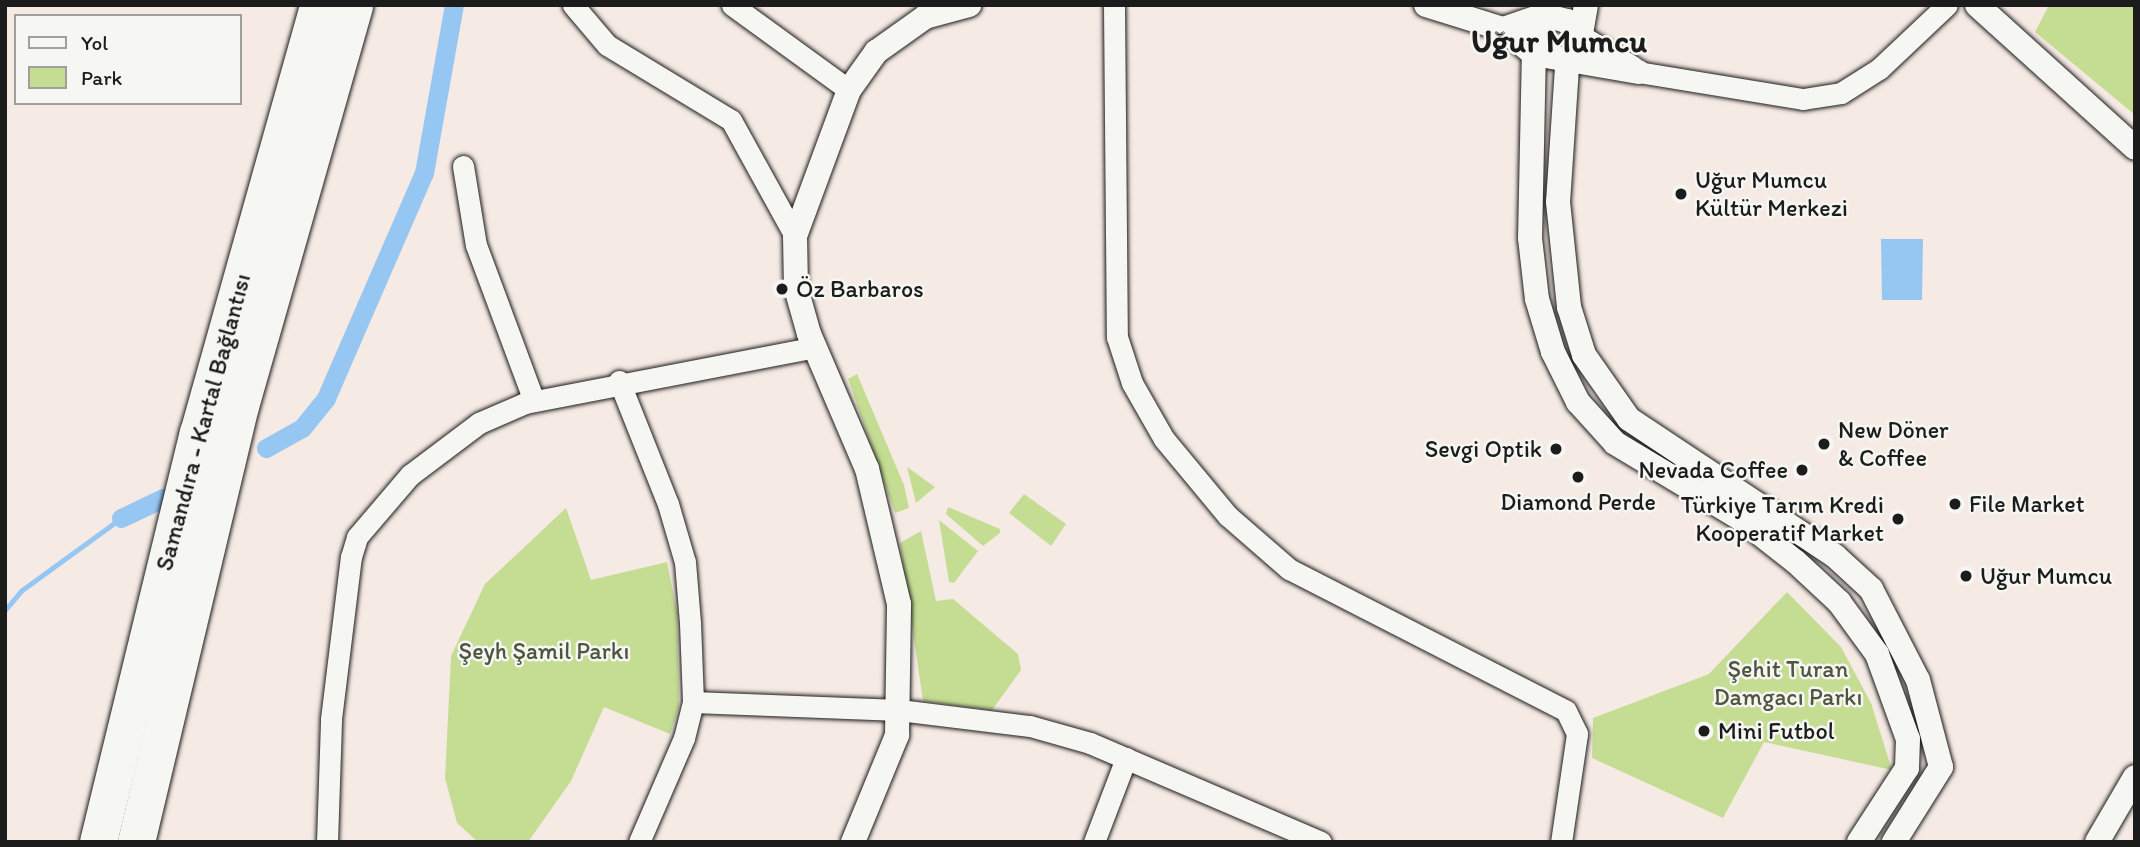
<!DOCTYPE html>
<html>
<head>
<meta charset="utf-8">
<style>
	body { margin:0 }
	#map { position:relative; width:2140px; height:847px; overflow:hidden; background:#f6eae4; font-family:Itim,sans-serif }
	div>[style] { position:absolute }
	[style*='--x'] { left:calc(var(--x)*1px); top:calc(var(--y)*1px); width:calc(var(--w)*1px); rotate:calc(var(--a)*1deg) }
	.green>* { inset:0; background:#c4dd93 }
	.water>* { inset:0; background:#96c7f2 }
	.stream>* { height:5px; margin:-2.5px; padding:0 2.5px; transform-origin:2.5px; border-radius:2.5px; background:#96c7f2 }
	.canal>* { height:19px; margin:-9.5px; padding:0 9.5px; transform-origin:9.5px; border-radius:9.5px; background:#96c7f2 }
	.roads { filter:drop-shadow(0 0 2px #1c1c1c) drop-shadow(0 0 2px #1c1c1c) }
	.minor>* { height:21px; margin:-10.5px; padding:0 10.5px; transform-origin:10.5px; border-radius:10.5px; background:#f6f6f2 }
	.tertiary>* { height:24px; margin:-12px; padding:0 12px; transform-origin:12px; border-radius:12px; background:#f6f6f2 }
	.motorway>* { height:37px; margin:-18.5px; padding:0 18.5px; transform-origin:18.5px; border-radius:18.5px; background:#f6f6f2 }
	.dots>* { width:19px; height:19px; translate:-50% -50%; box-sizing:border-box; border:4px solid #f6f6f2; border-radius:50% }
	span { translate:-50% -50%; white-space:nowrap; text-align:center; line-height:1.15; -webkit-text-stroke:5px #f6f6f2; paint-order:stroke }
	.poi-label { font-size:24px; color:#1c1c1c }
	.left { translate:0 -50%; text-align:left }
	.right { translate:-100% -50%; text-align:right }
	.street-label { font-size:24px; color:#1c1c1c }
	.park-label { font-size:24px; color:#4e5640 }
	.district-label { font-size:32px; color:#1c1c1c; font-weight:700 }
	.frame { position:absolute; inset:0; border:7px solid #1c1c1c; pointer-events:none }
	.legend { position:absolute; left:14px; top:14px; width:228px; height:91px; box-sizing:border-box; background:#f6f6f2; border:2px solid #9f9f9c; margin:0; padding:9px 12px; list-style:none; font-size:21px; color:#1c1c1c }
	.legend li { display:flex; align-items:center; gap:14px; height:35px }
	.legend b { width:35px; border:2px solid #9f9f9c }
</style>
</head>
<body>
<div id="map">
	<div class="green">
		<i style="clip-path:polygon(2049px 5px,2135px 5px,2135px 115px,2035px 32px)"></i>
		<i style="clip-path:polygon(857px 374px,904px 485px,909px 508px,895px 513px,848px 379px)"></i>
		<i style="clip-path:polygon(907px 467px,935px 487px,916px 503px)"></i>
		<i style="clip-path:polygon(1024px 494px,1066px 524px,1051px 546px,1009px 513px)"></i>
		<i style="clip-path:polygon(948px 507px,1000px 529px,1000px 533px,983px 546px,946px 514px)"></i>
		<i style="clip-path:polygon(566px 508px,591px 580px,667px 562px,677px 613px,679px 707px,670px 734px,604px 707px,571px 781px,528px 842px,478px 842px,457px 823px,445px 778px,451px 656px,485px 584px)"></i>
		<i style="clip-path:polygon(939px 520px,978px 551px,954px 583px,949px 582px)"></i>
		<i style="clip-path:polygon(921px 531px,936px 601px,953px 599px,1018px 654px,1021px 670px,992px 710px,923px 701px,900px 543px)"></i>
		<i style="clip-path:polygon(1787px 592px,1841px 647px,1871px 703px,1892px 770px,1764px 742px,1723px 818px,1592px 758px,1593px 718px,1709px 674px)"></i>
	</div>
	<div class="water">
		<i style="clip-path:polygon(1881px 239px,1923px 239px,1922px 300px,1882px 300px)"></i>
	</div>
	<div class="stream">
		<i style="--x:5;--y:610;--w:26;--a:-50"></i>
		<i style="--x:22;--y:590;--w:122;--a:-36"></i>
	</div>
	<div class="canal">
		<i style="--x:266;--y:448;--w:41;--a:-29.1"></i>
		<i style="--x:302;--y:428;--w:38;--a:-51"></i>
		<i style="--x:326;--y:398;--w:245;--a:-66.5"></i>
		<i style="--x:424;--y:173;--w:171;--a:-79.9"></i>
		<i style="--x:121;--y:518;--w:47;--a:-25.5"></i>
	</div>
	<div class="roads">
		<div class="minor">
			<i style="--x:573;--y:5;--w:52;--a:49.6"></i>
			<i style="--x:607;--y:45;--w:145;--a:31.2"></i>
			<i style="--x:731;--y:120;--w:132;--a:61.1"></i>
			<i style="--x:732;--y:5;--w:145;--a:36"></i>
			<i style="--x:1114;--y:5;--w:332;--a:89.5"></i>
			<i style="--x:1117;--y:337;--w:48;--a:71.9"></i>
			<i style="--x:1132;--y:383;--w:64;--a:60.3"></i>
			<i style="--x:1164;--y:439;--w:100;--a:50.3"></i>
			<i style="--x:1228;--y:516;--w:81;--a:41"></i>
			<i style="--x:1289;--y:569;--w:311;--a:27.1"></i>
			<i style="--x:1566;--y:711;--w:25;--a:64"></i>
			<i style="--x:1577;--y:734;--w:109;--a:98.4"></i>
			<i style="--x:1638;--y:72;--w:167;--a:9.3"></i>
			<i style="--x:1803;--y:99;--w:38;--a:-9"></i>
			<i style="--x:1841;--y:93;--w:45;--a:-32.3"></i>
			<i style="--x:1879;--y:69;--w:93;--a:-43.3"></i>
			<i style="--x:463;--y:166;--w:80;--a:80.7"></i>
			<i style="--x:476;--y:245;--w:166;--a:69.6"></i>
			<i style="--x:619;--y:381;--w:132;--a:68.3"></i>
			<i style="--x:668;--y:504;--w:60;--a:73.7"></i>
			<i style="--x:685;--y:562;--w:61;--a:85.3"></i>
			<i style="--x:690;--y:623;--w:79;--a:87.8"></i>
			<i style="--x:693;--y:702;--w:37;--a:104"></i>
			<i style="--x:684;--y:738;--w:113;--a:113.4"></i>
			<i style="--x:693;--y:702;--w:206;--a:2.2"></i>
			<i style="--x:899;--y:710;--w:132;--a:7"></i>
			<i style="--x:1030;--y:726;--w:62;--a:15.8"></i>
			<i style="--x:1090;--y:743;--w:251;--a:23.2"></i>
			<i style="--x:327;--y:842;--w:123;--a:-88.1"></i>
			<i style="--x:331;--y:719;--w:163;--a:-83"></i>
			<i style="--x:351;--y:557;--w:21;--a:-73"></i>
			<i style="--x:357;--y:537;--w:82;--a:-49.5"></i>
			<i style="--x:410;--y:475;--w:86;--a:-37"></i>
			<i style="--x:479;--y:423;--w:50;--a:-23.5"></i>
			<i style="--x:525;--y:403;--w:295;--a:-10.9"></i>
			<i style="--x:1094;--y:842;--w:90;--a:-69.1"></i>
		</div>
		<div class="tertiary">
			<i style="--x:1426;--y:5;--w:81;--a:17.3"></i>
			<i style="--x:1503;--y:29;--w:40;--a:39"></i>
			<i style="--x:1534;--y:54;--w:106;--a:9.8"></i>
			<i style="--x:1549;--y:5;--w:46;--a:108.8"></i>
			<i style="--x:1534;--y:49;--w:189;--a:91.2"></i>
			<i style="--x:1530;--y:238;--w:61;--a:83.5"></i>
			<i style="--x:1537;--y:299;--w:55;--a:73.2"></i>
			<i style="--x:1553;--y:352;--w:56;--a:63.4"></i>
			<i style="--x:1578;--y:402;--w:55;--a:47.9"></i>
			<i style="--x:1615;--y:443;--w:146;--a:31"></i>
			<i style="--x:1740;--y:518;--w:71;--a:38.2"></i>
			<i style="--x:1796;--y:562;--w:59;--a:42.9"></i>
			<i style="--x:1839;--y:602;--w:64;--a:53.8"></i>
			<i style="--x:1877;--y:654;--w:90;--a:70"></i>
			<i style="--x:1908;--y:739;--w:29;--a:92"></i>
			<i style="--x:1907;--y:768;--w:88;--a:123"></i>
			<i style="--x:1586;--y:5;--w:41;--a:99.9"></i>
			<i style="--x:1579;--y:45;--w:25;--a:119"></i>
			<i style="--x:1567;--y:67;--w:135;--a:93.8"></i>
			<i style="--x:1558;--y:202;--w:106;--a:84"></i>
			<i style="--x:1569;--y:307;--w:50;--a:72.6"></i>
			<i style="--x:1584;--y:355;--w:78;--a:54.9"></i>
			<i style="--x:1629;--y:419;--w:247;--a:33.6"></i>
			<i style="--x:1835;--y:556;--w:49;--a:42.5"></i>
			<i style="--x:1871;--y:589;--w:102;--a:62.7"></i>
			<i style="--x:1918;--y:680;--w:90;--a:75.2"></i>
			<i style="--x:1941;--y:767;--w:89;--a:122.1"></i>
			<i style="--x:1977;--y:5;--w:213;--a:42.1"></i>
			<i style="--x:1503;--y:29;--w:43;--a:-18.9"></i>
			<i style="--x:1544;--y:15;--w:24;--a:15"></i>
			<i style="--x:1567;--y:21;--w:21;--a:51"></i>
			<i style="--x:1580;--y:37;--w:61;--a:30.8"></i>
			<i style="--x:853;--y:842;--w:116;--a:-67.6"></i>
			<i style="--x:897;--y:735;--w:131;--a:-89.1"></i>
			<i style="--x:899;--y:604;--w:139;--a:-103.3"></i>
			<i style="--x:867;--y:469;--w:147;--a:-113.2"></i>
			<i style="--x:809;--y:334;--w:48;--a:-105.8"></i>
			<i style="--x:796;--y:288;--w:52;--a:-91.1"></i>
			<i style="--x:795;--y:236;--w:156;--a:-69.7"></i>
			<i style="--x:849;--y:90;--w:47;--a:-54.6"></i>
			<i style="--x:876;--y:52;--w:60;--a:-35.5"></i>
			<i style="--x:925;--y:17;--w:46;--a:-15.3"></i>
			<i style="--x:2097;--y:842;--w:75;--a:-59.7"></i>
		</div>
		<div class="motorway">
			<i style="--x:98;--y:842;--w:421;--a:-76.3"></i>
			<i style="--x:198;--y:433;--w:445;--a:-74.3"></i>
			<i style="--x:136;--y:842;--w:448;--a:-76.6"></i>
			<i style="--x:240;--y:406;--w:417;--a:-74.1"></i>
		</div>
	</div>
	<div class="dots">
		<i style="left:1681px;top:194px;background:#1c1c1c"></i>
		<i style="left:782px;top:289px;background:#1c1c1c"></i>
		<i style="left:1824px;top:444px;background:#1c1c1c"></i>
		<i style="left:1556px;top:449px;background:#1c1c1c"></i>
		<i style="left:1802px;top:470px;background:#1c1c1c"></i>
		<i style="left:1578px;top:477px;background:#1c1c1c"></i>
		<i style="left:1955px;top:504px;background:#1c1c1c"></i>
		<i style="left:1898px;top:519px;background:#1c1c1c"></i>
		<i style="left:1966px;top:576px;background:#1c1c1c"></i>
		<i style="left:1704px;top:731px;background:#1c1c1c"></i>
	</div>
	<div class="poi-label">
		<span class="left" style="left:1695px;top:194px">Uğur Mumcu<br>Kültür Merkezi</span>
		<span class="left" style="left:796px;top:289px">Öz Barbaros</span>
		<span class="left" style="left:1838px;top:444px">New Döner<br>&amp; Coffee</span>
		<span class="right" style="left:1542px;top:449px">Sevgi Optik</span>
		<span class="right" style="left:1788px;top:470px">Nevada Coffee</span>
		<span style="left:1578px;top:502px">Diamond Perde</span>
		<span class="left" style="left:1969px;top:504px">File Market</span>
		<span class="right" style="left:1884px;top:519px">Türkiye Tarım Kredi<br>Kooperatif Market</span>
		<span class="left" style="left:1980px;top:576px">Uğur Mumcu</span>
		<span class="left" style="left:1718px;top:731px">Mini Futbol</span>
	</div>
	<div class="street-label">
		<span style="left:203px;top:422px;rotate:-75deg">Samandıra - Kartal Bağlantısı</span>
	</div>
	<div class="park-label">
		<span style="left:544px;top:651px">Şeyh Şamil Parkı</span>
		<span style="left:1788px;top:683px">Şehit Turan<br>Damgacı Parkı</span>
	</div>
	<div class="district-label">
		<span style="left:1559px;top:41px">Uğur Mumcu</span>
	</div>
	<div class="frame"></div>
	<ul class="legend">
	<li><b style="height:9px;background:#f6f6f2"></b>Yol</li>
	<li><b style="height:19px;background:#c4dd93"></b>Park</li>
	</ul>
</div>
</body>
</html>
